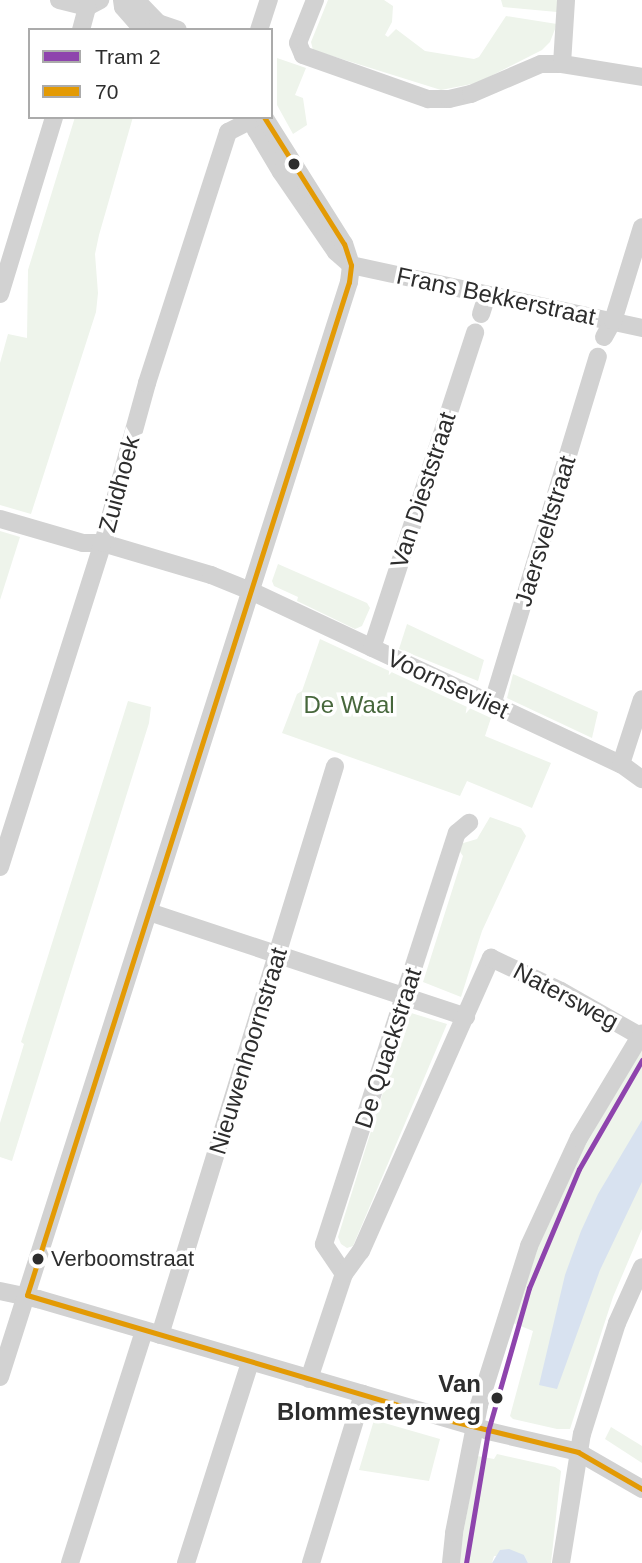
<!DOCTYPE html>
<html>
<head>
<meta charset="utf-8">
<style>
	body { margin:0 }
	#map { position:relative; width:642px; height:1563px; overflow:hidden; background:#fff; font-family:Helvetica,sans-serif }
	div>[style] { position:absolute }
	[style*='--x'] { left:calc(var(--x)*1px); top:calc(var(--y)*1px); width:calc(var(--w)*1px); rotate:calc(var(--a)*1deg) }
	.green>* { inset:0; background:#eef4eb }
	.water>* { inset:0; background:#d8e2f0 }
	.minor>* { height:18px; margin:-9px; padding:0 9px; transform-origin:9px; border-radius:9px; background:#d2d2d2 }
	.bus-1>* { height:5px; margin:-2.5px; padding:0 2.5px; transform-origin:2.5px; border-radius:2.5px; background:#e39a04 }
	.tram-1>* { height:5px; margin:-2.5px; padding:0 2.5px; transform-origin:2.5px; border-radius:2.5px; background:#8e44ad }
	.dots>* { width:19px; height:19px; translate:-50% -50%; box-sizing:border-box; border:4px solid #fff; border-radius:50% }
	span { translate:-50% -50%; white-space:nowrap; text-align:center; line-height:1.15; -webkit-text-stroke:7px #fff; paint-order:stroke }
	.bus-label { font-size:22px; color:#2d2d2d }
	.left { translate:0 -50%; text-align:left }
	.street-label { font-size:24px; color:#2d2d2d }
	.park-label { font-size:24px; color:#47673c }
	.stop-label { font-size:24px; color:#2d2d2d; font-weight:700 }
	.right { translate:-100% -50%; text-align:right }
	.legend { position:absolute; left:28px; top:28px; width:245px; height:91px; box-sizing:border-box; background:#fff; border:2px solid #ababab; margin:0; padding:9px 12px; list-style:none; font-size:21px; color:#2d2d2d }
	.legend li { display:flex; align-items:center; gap:14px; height:35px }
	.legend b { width:35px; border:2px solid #ababab }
</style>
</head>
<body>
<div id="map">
	<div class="green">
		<i style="clip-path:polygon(328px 0,384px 0,393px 6px,392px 22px,385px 35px,388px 37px,396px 29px,425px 51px,474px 59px,479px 57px,506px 16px,557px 24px,550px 42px,542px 50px,477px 83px,441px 90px,313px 50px,311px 42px)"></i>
		<i style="clip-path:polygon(501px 0,557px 0,557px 12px,503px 7px)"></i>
		<i style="clip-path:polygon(277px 58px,306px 68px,295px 95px,303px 98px,307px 125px,293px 134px,277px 105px)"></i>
		<i style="clip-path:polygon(75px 117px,133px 117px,99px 235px,95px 254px,98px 293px,96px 312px,31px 514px,0 505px,0 363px,8px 334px,27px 338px,28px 270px)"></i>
		<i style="clip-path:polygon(0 531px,20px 537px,0 600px)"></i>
		<i style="clip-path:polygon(278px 564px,367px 603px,370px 608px,362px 626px,355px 629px,297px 601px,298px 597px,274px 586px,272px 581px)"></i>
		<i style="clip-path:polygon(407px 624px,484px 660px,478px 681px,399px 649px)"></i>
		<i style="clip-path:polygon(320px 639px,491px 718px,485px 736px,551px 763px,532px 808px,467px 781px,460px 796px,282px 733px,297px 694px,302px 691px)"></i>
		<i style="clip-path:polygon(513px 674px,598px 712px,592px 738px,507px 698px)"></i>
		<i style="clip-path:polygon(128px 701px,151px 707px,149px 723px,12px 1161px,0 1157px,0 1123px,24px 1044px,21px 1042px)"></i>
		<i style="clip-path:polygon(490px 817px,521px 828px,526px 836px,482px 931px,461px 997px,423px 982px,463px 856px,458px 849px,460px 844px,477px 839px)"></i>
		<i style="clip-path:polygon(408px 1012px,447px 1024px,353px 1246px,347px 1248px,341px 1244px,338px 1237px)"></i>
		<i style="clip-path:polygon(642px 1047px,642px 1229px,613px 1297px,570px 1429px,557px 1429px,513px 1419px,510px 1416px,533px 1331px,513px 1323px,538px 1247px,577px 1160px)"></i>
		<i style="clip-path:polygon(374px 1420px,440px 1439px,429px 1481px,359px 1470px)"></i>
		<i style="clip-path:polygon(611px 1427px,642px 1446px,642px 1463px,605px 1439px)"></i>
		<i style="clip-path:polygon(497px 1454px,555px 1467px,561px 1471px,551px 1563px,528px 1563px,524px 1555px,494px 1556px,492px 1563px,458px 1563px,477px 1456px,494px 1459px)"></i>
	</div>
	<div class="water">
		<i style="clip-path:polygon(642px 1120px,642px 1182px,600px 1270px,557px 1389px,539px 1385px,565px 1275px,581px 1231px,598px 1194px)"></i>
		<i style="clip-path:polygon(509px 1549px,524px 1555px,528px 1563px,492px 1563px,500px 1550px)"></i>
	</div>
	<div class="minor">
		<i style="--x:59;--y:0;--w:29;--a:14"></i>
		<i style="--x:87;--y:7;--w:15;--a:-28"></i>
		<i style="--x:122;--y:0;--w:7;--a:82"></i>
		<i style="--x:123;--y:7;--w:30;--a:49"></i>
		<i style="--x:136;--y:0;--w:32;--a:46"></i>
		<i style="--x:158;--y:23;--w:21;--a:19"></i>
		<i style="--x:315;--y:0;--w:46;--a:111.6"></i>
		<i style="--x:298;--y:43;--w:13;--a:67"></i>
		<i style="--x:303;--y:55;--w:133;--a:19.4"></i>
		<i style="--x:428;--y:99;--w:21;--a:0"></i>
		<i style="--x:449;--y:99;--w:23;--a:-13"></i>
		<i style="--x:471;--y:94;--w:76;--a:-23.2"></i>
		<i style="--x:541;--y:64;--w:21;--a:0"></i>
		<i style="--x:562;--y:64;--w:81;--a:9.2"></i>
		<i style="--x:81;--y:30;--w:24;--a:-75"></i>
		<i style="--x:259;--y:30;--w:32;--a:-72"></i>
		<i style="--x:562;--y:64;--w:64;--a:-86.4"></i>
		<i style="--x:252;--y:117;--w:14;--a:73"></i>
		<i style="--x:256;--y:130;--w:49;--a:59.2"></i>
		<i style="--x:281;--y:172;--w:97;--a:55.5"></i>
		<i style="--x:336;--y:252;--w:20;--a:41"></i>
		<i style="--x:351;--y:265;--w:298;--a:12.2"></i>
		<i style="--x:0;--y:294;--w:185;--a:-73"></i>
		<i style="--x:481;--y:314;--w:20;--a:-72"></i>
		<i style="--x:604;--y:337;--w:18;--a:-61"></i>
		<i style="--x:613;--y:321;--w:98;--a:-72.9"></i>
		<i style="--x:0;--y:519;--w:86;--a:16.1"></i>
		<i style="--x:83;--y:543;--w:20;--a:0"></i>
		<i style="--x:103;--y:543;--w:113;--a:16.5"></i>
		<i style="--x:211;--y:575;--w:45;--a:22"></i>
		<i style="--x:253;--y:592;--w:406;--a:25.1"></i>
		<i style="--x:621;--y:764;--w:26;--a:36"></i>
		<i style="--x:372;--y:648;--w:332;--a:-71.9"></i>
		<i style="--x:492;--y:705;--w:364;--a:-73.1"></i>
		<i style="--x:621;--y:764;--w:68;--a:-72.1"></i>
		<i style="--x:0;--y:867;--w:340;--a:-72.4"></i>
		<i style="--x:103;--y:543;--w:166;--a:-74.6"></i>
		<i style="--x:147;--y:383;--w:264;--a:-72.1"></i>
		<i style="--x:228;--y:132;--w:33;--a:-27"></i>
		<i style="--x:149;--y:912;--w:334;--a:18.3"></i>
		<i style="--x:344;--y:1274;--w:36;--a:-124"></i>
		<i style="--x:324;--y:1244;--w:432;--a:-72.1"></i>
		<i style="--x:457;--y:833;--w:16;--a:-40"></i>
		<i style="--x:0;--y:1291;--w:39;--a:12"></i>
		<i style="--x:38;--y:1299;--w:469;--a:16.3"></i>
		<i style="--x:488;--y:1431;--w:92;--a:13.1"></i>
		<i style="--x:578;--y:1452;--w:74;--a:30"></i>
		<i style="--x:160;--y:1335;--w:595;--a:-72.9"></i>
		<i style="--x:0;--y:1377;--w:1149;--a:-72.32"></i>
		<i style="--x:349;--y:282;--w:17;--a:-83"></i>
		<i style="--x:351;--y:265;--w:22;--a:-108"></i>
		<i style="--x:344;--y:244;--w:150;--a:-122.2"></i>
		<i style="--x:309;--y:1379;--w:111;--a:-71.6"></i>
		<i style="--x:344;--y:1274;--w:29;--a:-54"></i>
		<i style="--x:361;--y:1251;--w:321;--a:-66.1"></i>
		<i style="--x:491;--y:958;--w:77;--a:25.2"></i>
		<i style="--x:561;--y:991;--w:91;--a:29.7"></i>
		<i style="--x:70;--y:1563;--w:244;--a:-72.3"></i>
		<i style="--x:186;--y:1563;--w:210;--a:-72.3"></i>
		<i style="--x:311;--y:1563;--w:177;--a:-72.9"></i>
		<i style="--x:451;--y:1563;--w:30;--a:-84"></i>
		<i style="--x:454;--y:1533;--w:130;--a:-78.9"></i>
		<i style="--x:479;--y:1405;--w:167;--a:-72.5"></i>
		<i style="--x:529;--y:1246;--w:119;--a:-65.2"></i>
		<i style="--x:579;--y:1138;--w:122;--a:-59"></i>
		<i style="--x:561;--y:1563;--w:131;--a:-80.8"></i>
		<i style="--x:582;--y:1434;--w:116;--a:-72.5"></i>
		<i style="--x:617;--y:1323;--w:61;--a:-65.9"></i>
	</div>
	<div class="bus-1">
		<i style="--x:27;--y:1295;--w:1063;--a:-72.37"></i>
		<i style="--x:349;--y:282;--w:17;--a:-83"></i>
		<i style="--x:351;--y:265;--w:22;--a:-108"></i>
		<i style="--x:344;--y:244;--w:150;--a:-122.2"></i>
		<i style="--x:27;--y:1295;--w:443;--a:16.5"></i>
		<i style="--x:452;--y:1421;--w:130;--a:13.8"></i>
		<i style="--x:578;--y:1452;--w:74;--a:30"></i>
	</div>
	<div class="tram-1">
		<i style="--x:466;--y:1563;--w:134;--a:-80.5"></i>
		<i style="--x:488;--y:1431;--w:149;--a:-74"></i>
		<i style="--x:529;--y:1288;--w:129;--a:-67.2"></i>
		<i style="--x:579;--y:1169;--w:126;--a:-60"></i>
	</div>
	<div class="dots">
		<i style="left:294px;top:164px;background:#2d2d2d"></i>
		<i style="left:38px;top:1259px;background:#2d2d2d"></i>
		<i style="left:497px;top:1398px;background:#2d2d2d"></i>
	</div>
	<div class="bus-label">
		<span class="left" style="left:51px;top:1259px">Verboomstraat</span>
	</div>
	<div class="street-label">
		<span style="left:496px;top:296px;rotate:12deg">Frans Bekkerstraat</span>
		<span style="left:119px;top:484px;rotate:-75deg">Zuidhoek</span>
		<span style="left:423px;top:490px;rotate:-72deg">Van Dieststraat</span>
		<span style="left:545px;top:531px;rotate:-73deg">Jaersveltstraat</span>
		<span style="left:448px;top:684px;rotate:25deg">Voornsevliet</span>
		<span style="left:566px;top:996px;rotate:28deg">Natersweg</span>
		<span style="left:388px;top:1048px;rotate:-72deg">De Quackstraat</span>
		<span style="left:248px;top:1051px;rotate:-73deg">Nieuwenhoornstraat</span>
	</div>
	<div class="park-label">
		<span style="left:349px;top:705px">De Waal</span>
	</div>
	<div class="stop-label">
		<span class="right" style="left:481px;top:1398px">Van<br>Blommesteynweg</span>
	</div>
	<ul class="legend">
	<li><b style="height:9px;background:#8e44ad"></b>Tram 2</li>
	<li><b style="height:9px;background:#e39a04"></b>70</li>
	</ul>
</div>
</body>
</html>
